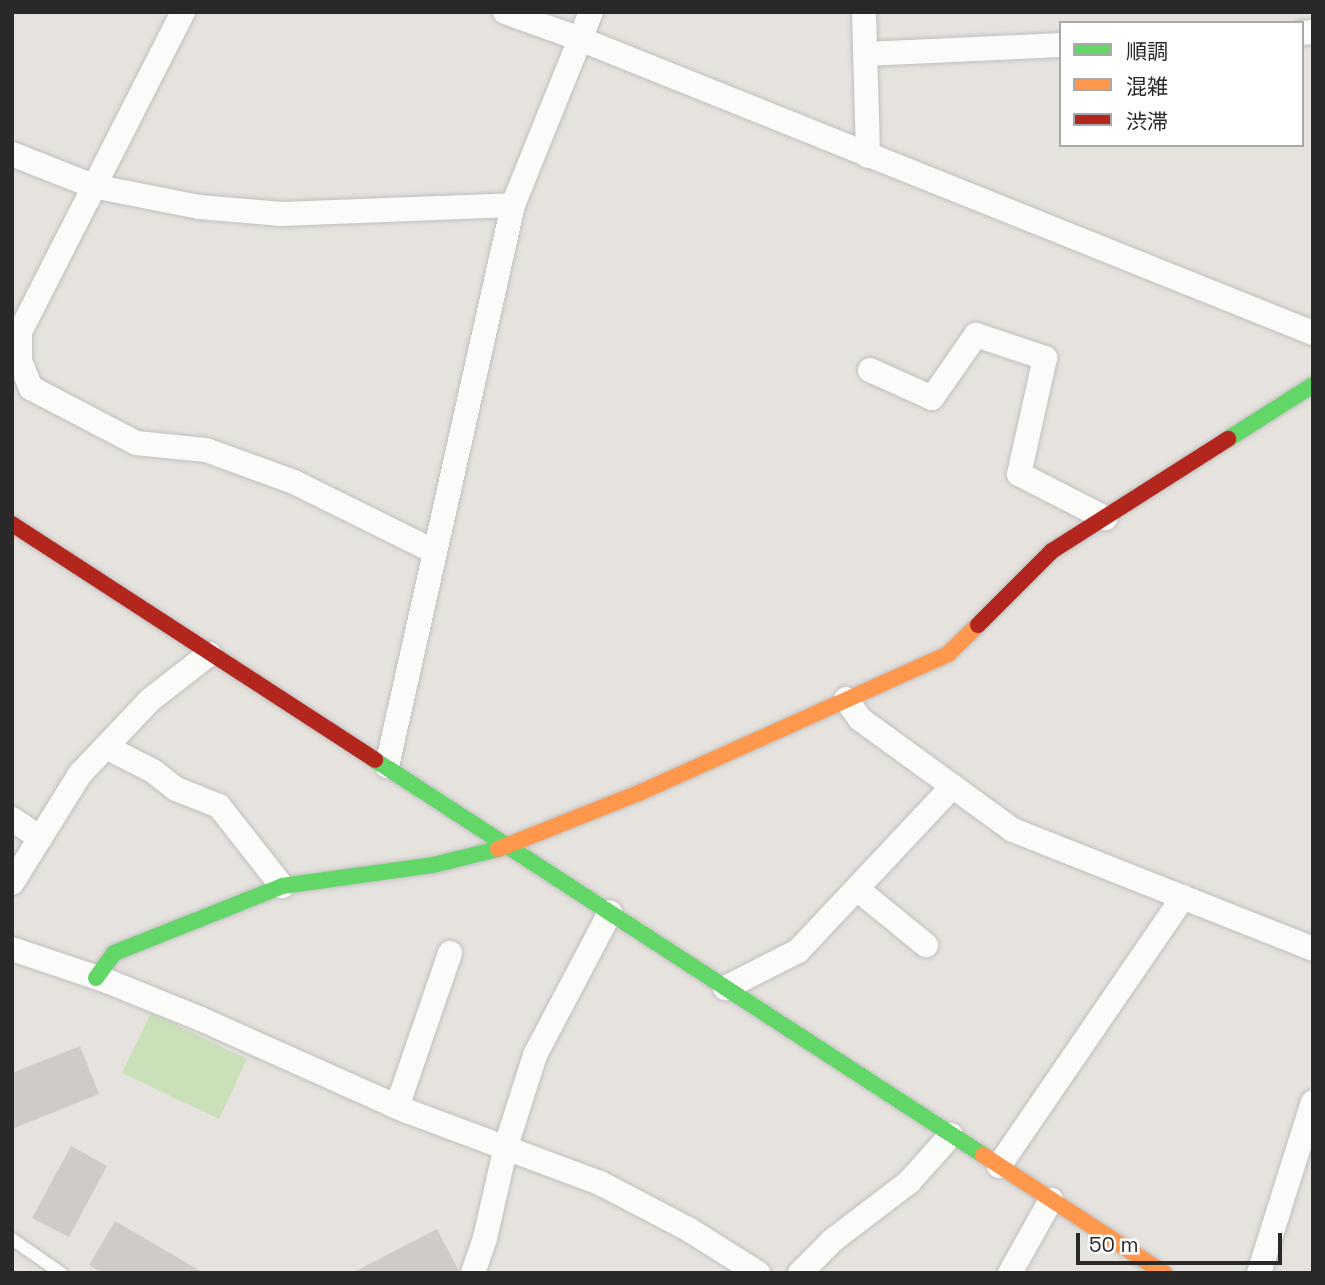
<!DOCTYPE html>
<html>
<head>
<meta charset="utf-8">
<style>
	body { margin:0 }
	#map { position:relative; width:1325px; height:1285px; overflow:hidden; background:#e6e3de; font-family:"Space Grotesk","Noto Sans JP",sans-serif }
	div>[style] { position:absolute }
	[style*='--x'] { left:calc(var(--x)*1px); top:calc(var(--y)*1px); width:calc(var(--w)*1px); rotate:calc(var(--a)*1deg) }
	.green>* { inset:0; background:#cae0b9 }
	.building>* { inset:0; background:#cecbc8 }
	.roads { filter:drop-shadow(0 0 2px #c0bfc0) drop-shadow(0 0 2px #c0bfc0) }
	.lane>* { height:12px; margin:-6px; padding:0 6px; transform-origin:6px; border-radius:6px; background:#fbfbfa }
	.street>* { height:24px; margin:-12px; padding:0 12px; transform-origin:12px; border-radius:12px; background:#fbfbfa }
	.fast>* { height:16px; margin:-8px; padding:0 8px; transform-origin:8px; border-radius:8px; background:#63d668 }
	.slow>* { height:16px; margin:-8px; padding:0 8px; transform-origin:8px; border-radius:8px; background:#ff974d }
	.jam>* { height:16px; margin:-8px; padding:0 8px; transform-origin:8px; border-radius:8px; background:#b3261e }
	span { translate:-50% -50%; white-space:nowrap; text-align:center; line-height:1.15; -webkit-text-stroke:6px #fff; paint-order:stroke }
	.frame { position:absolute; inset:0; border:14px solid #292929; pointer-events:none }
	.legend { position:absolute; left:1059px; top:21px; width:245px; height:126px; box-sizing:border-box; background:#fff; border:2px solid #a9a9a9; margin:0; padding:9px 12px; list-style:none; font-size:21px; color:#292929 }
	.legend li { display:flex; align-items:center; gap:14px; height:35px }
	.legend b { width:35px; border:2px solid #a9a9a9 }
	.scale { position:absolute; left:1076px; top:1233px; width:206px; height:32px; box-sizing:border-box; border:4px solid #292929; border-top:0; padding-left:9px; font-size:21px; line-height:24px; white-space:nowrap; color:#292929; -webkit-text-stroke:5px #fff; paint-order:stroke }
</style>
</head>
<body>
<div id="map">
	<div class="green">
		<i style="clip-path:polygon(151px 1013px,247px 1059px,219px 1119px,122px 1073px)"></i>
	</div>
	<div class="building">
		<i style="clip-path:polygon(80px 1046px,99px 1094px,12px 1129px,12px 1073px)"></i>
		<i style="clip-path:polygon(71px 1146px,107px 1166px,69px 1237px,32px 1218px)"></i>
		<i style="clip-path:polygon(115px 1221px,204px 1273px,102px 1273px,89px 1265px)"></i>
		<i style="clip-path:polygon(437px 1229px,460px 1273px,352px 1273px)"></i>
	</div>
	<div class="roads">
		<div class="lane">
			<i style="--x:12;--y:1239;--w:60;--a:34.8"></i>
		</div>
		<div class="street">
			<i style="--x:183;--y:12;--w:359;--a:117"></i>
			<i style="--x:20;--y:332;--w:29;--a:90"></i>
			<i style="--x:20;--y:361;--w:29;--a:68"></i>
			<i style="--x:31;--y:388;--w:119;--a:27.6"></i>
			<i style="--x:136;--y:443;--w:70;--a:5.7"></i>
			<i style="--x:206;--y:450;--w:94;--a:20"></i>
			<i style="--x:294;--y:482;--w:157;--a:26.4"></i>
			<i style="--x:505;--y:12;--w:80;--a:19.8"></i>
			<i style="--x:580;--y:39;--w:790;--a:21.86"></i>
			<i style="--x:864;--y:12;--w:144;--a:88.4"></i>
			<i style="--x:1302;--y:33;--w:11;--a:-5"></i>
			<i style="--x:866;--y:54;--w:195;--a:-2.6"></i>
			<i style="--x:12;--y:154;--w:87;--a:21.6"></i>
			<i style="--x:93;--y:186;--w:108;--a:11.2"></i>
			<i style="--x:199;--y:207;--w:83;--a:4.8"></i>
			<i style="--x:282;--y:214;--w:231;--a:-2.2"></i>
			<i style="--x:870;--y:370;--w:68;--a:24.3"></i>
			<i style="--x:932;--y:398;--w:77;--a:-55.1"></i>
			<i style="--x:976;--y:335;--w:73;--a:18.4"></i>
			<i style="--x:1045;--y:358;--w:119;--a:102.6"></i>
			<i style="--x:1019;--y:474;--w:97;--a:27.1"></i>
			<i style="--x:846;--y:699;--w:24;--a:55"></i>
			<i style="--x:860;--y:719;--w:189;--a:36"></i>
			<i style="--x:1013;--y:830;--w:323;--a:21.6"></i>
			<i style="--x:106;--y:747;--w:53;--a:27.1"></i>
			<i style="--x:153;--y:771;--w:29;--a:38"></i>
			<i style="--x:176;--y:789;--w:46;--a:21.6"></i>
			<i style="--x:219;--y:806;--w:102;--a:51.8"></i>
			<i style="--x:387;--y:766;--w:575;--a:-77.34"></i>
			<i style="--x:513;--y:205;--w:208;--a:-68"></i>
			<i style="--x:12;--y:819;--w:34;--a:34"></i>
			<i style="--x:12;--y:883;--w:128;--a:-58"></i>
			<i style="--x:80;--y:774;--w:102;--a:-46.6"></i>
			<i style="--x:150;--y:700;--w:75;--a:-37.9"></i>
			<i style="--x:857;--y:889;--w:89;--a:39.1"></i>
			<i style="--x:12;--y:949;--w:100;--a:18.6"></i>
			<i style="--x:107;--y:981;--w:101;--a:22"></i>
			<i style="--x:201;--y:1019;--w:226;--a:24.1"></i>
			<i style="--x:407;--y:1111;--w:206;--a:20.5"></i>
			<i style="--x:600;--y:1183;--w:99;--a:27.6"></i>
			<i style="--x:688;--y:1229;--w:83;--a:32.2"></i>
			<i style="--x:725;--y:988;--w:82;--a:-26.9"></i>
			<i style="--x:798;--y:951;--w:226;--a:-46.8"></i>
			<i style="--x:397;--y:1107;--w:163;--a:-71"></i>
			<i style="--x:999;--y:1166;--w:326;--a:-55.6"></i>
			<i style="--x:473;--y:1273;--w:37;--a:-71"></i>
			<i style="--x:485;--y:1238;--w:94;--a:-77.1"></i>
			<i style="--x:506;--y:1146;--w:96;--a:-72.3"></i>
			<i style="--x:535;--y:1055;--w:161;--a:-62.2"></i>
			<i style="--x:800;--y:1273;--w:47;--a:-45"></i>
			<i style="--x:833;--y:1240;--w:96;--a:-37.3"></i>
			<i style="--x:909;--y:1182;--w:63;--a:-48.2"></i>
			<i style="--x:1010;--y:1273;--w:84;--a:-60.7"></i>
			<i style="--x:1259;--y:1273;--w:179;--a:-72.5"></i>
		</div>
		<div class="fast">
			<i style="--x:1228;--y:439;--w:101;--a:-32.4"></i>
			<i style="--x:375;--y:760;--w:725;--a:33.01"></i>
			<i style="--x:96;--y:978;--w:31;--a:-54"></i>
			<i style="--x:114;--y:953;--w:181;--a:-21.7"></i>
			<i style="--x:282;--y:886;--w:152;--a:-7.9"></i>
			<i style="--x:433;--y:865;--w:67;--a:-13.8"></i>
		</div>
		<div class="slow">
			<i style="--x:498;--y:849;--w:152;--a:-21.7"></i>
			<i style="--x:639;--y:793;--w:339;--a:-24.2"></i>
			<i style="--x:948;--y:654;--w:42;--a:-44"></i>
			<i style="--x:983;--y:1155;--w:216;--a:33.1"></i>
		</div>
		<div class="jam">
			<i style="--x:12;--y:524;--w:433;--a:33"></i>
			<i style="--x:978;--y:625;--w:105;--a:-45"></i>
			<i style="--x:1052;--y:551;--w:209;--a:-32.5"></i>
		</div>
	</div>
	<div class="frame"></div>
	<ul class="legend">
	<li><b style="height:9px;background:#63d668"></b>順調</li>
	<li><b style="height:9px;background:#ff974d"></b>混雑</li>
	<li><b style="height:9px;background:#b3261e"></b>渋滞</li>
	</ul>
	<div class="scale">50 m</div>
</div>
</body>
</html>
